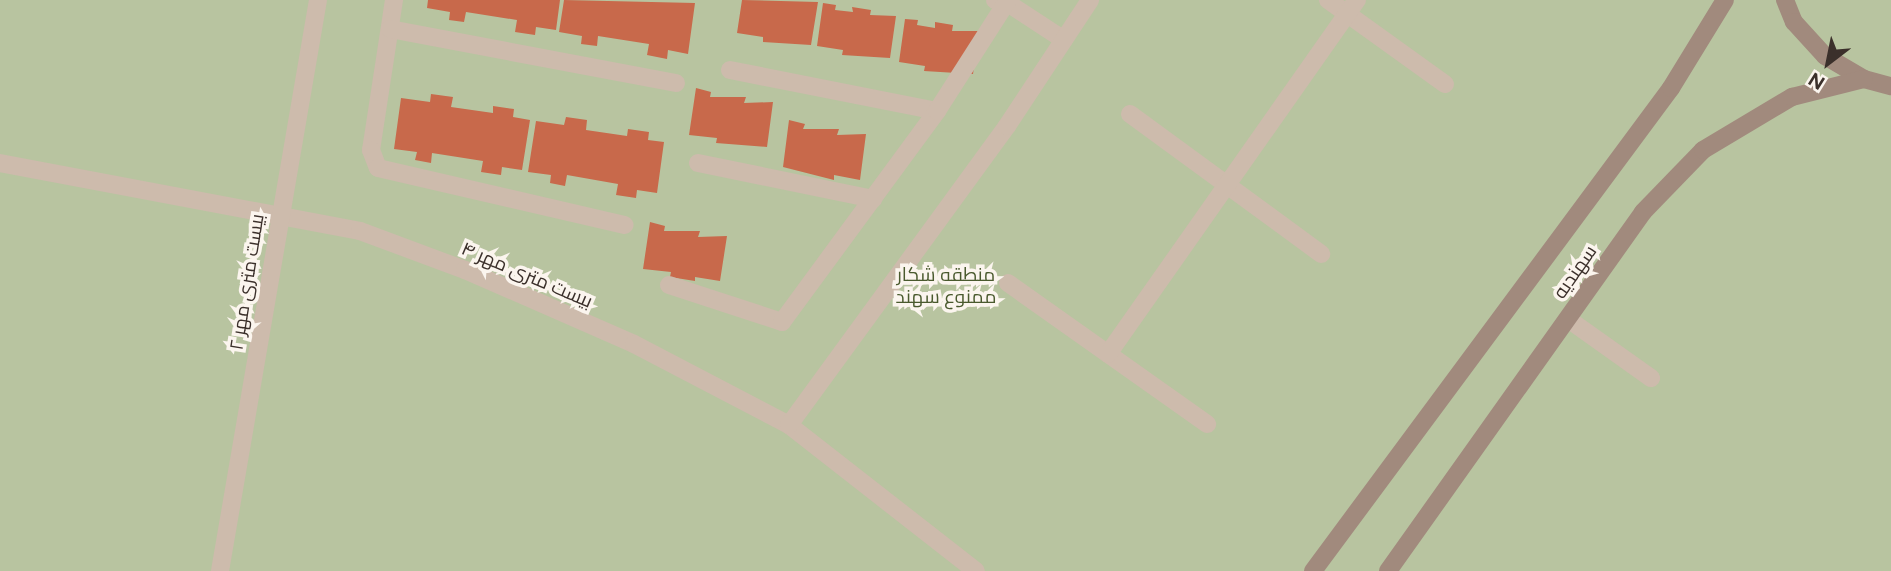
<!DOCTYPE html>
<html>
<head>
<meta charset="utf-8">
<style>
	body { margin:0 }
	#map { position:relative; width:1891px; height:571px; overflow:hidden; background:#f4ebe1; font-family:Figtree,Cairo,sans-serif }
	div>[style] { position:absolute }
	[style*='--x'] { left:calc(var(--x)*1px); top:calc(var(--y)*1px); width:calc(var(--w)*1px); rotate:calc(var(--a)*1deg) }
	.green>* { inset:0; background:#b8c4a0 }
	.building>* { inset:0; background:#c8694b }
	.minor>* { height:18px; margin:-9px; padding:0 9px; transform-origin:9px; border-radius:9px; background:#cdbbac }
	.tertiary>* { height:18px; margin:-9px; padding:0 9px; transform-origin:9px; border-radius:9px; background:#cdbbac }
	.secondary>* { height:18px; margin:-9px; padding:0 9px; transform-origin:9px; border-radius:9px; background:#a18a7d }
	span { translate:-50% -50%; white-space:nowrap; text-align:center; line-height:1.15; -webkit-text-stroke:7px #fbf5ee; paint-order:stroke }
	.street-label { font-size:19px; color:#3b302b }
	.park-label { font-size:19px; color:#4a5a2e }
	.north { position:absolute; left:1793px; top:28px; width:70px; height:70px; -webkit-text-stroke:5px #fbf5ee; paint-order:stroke; rotate:212deg; font-size:19px; font-weight:700; line-height:28px; text-align:center; color:#3b302b }
	.north::after { content:''; display:block; margin:auto; width:24px; height:32px; background:#3b302b; clip-path:polygon(50% 0,100% 100%,50% 72%,0 100%) }
</style>
</head>
<body>
<div id="map">
	<div class="green">
		<i style="clip-path:polygon(0 0,1891px 0,1891px 571px,0 571px)"></i>
	</div>
	<div class="building">
		<i style="clip-path:polygon(428px 0,560px 0,556px 30px,536px 27px,535px 35px,515px 32px,517px 20px,466px 12px,464px 22px,449px 20px,450px 12px,427px 8px)"></i>
		<i style="clip-path:polygon(564px 0,695px 3px,688px 54px,668px 50px,667px 59px,647px 55px,649px 44px,598px 36px,597px 46px,581px 44px,582px 36px,559px 32px)"></i>
		<i style="clip-path:polygon(742px 0,818px 2px,811px 45px,763px 42px,763px 37px,737px 33px)"></i>
		<i style="clip-path:polygon(823px 3px,836px 5px,835px 10px,853px 12px,852px 7px,871px 10px,870px 15px,896px 16px,890px 58px,842px 55px,843px 50px,817px 46px)"></i>
		<i style="clip-path:polygon(905px 19px,918px 20px,917px 25px,935px 28px,935px 22px,953px 25px,952px 31px,979px 31px,973px 74px,924px 71px,925px 66px,899px 62px)"></i>
		<i style="clip-path:polygon(696px 88px,711px 92px,710px 97px,746px 97px,744px 103px,773px 102px,767px 147px,716px 143px,717px 138px,689px 135px)"></i>
		<i style="clip-path:polygon(431px 94px,453px 97px,451px 107px,493px 113px,493px 106px,514px 109px,513px 117px,530px 120px,522px 170px,502px 167px,501px 175px,481px 172px,483px 161px,432px 153px,431px 163px,415px 160px,417px 152px,394px 149px,401px 98px,430px 102px)"></i>
		<i style="clip-path:polygon(566px 117px,587px 120px,586px 130px,627px 136px,628px 129px,649px 132px,648px 140px,664px 142px,657px 193px,637px 190px,636px 198px,616px 195px,618px 184px,567px 175px,565px 186px,550px 183px,551px 175px,528px 172px,536px 121px,564px 125px)"></i>
		<i style="clip-path:polygon(789px 120px,805px 124px,803px 129px,839px 129px,837px 135px,866px 134px,860px 180px,834px 175px,834px 180px,783px 167px)"></i>
		<i style="clip-path:polygon(650px 222px,665px 226px,664px 231px,700px 231px,698px 237px,727px 236px,720px 281px,695px 277px,695px 281px,670px 277px,671px 272px,643px 269px)"></i>
	</div>
	<div class="minor">
		<i style="--x:394;--y:0;--w:152;--a:98.7"></i>
		<i style="--x:371;--y:150;--w:19;--a:69"></i>
		<i style="--x:378;--y:168;--w:253;--a:13"></i>
		<i style="--x:995;--y:0;--w:11;--a:10"></i>
		<i style="--x:1006;--y:2;--w:69;--a:33.2"></i>
		<i style="--x:1328;--y:0;--w:144;--a:35.7"></i>
		<i style="--x:390;--y:29;--w:291;--a:10.7"></i>
		<i style="--x:730;--y:70;--w:211;--a:11.2"></i>
		<i style="--x:1130;--y:114;--w:237;--a:36.2"></i>
		<i style="--x:698;--y:163;--w:179;--a:11.6"></i>
		<i style="--x:1008;--y:283;--w:244;--a:35.3"></i>
		<i style="--x:669;--y:285;--w:119;--a:18.1"></i>
		<i style="--x:782;--y:322;--w:262;--a:-53.7"></i>
		<i style="--x:937;--y:111;--w:132;--a:-57.4"></i>
		<i style="--x:1568;--y:319;--w:102;--a:35.4"></i>
		<i style="--x:1108;--y:354;--w:433;--a:-54.9"></i>
	</div>
	<div class="tertiary">
		<i style="--x:0;--y:163;--w:366;--a:10.7"></i>
		<i style="--x:360;--y:231;--w:112;--a:20.4"></i>
		<i style="--x:465;--y:270;--w:184;--a:23.6"></i>
		<i style="--x:634;--y:344;--w:175;--a:27.6"></i>
		<i style="--x:789;--y:425;--w:237;--a:38"></i>
		<i style="--x:789;--y:425;--w:370;--a:-53.9"></i>
		<i style="--x:1007;--y:126;--w:151;--a:-56.6"></i>
		<i style="--x:220;--y:571;--w:579;--a:-80.26"></i>
	</div>
	<div class="secondary">
		<i style="--x:1785;--y:0;--w:24;--a:68"></i>
		<i style="--x:1794;--y:22;--w:46;--a:47.6"></i>
		<i style="--x:1825;--y:56;--w:45;--a:30.5"></i>
		<i style="--x:1864;--y:79;--w:28;--a:15"></i>
		<i style="--x:1313;--y:571;--w:601;--a:-53.45"></i>
		<i style="--x:1671;--y:88;--w:103;--a:-58.5"></i>
		<i style="--x:1388;--y:571;--w:440;--a:-54.6"></i>
		<i style="--x:1643;--y:212;--w:86;--a:-45.9"></i>
		<i style="--x:1703;--y:150;--w:104;--a:-30.8"></i>
		<i style="--x:1792;--y:97;--w:74;--a:-14"></i>
	</div>
	<div class="street-label">
		<span style="left:1575px;top:272px;rotate:-55deg">سهندیه</span>
		<span style="left:527px;top:275px;rotate:23deg">بیست متری مهر ۴</span>
		<span style="left:247px;top:282px;rotate:-81deg">بیست متری مهر ۲</span>
	</div>
	<div class="park-label">
		<span style="left:946px;top:286px">منطقه شکار<br>ممنوع سهند</span>
	</div>
	<div class="north">N</div>
</div>
</body>
</html>
